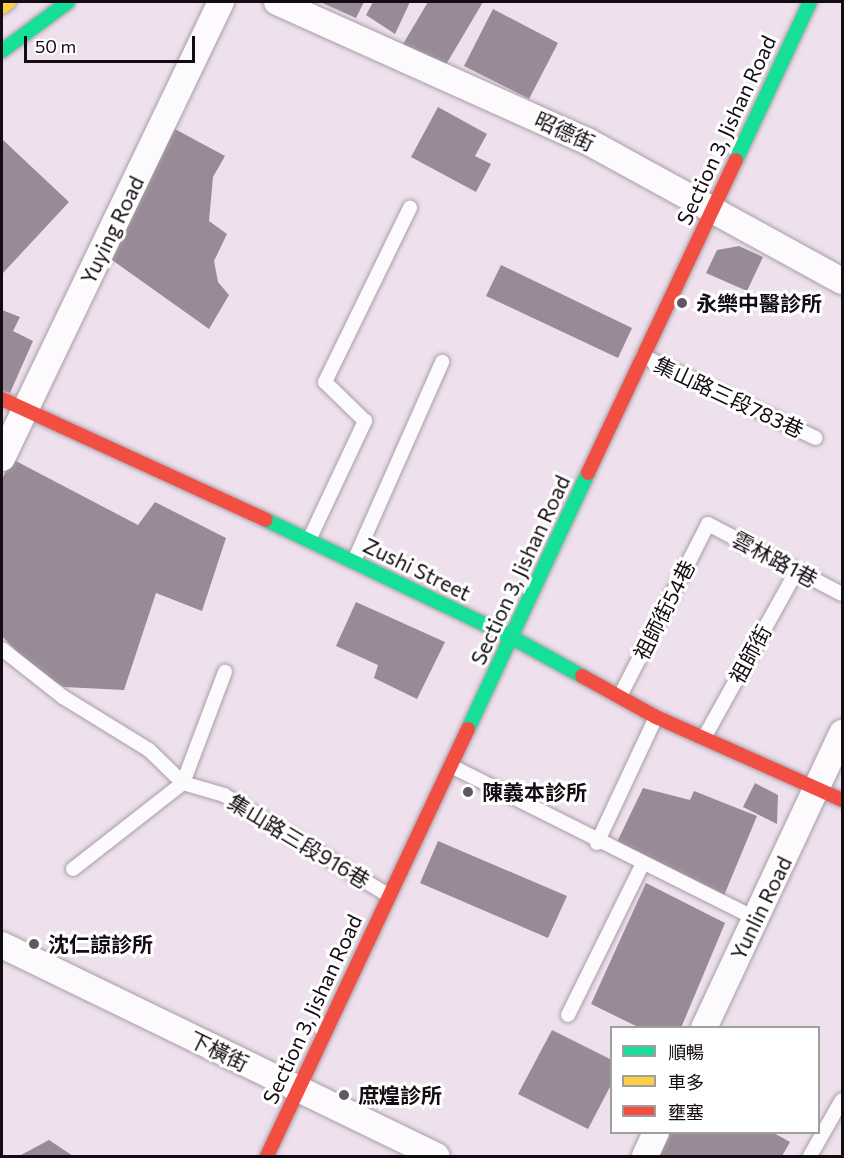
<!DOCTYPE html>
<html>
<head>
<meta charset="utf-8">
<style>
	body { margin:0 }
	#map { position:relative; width:844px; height:1158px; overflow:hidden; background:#eee1ed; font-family:Commissioner,"Noto Sans TC",sans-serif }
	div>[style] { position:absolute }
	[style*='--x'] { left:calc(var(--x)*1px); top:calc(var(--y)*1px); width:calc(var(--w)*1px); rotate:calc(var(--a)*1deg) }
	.building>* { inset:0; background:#988b97 }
	.roads { filter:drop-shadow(0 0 2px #a89ea7) drop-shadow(0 0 2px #a89ea7) }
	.lane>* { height:14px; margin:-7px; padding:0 7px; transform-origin:7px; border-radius:7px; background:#fcfafc }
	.street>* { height:26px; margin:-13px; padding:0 13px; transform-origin:13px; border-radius:13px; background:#fcfafc }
	.fast>* { height:14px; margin:-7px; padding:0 7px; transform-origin:7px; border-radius:7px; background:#16e098 }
	.slow>* { height:14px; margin:-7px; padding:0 7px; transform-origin:7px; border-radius:7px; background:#ffcf43 }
	.jam>* { height:14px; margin:-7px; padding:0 7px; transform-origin:7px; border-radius:7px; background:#f24e42 }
	.dots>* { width:16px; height:16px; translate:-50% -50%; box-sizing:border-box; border:3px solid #fff; border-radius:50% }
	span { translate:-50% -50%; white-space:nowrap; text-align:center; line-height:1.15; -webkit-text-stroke:6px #fff; paint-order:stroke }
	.street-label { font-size:21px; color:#140c13 }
	.poi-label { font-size:21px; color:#140c13; font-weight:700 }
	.left { translate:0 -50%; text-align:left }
	.frame { position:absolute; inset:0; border:3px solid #140c13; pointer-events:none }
	.legend { position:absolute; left:610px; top:1026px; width:210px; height:108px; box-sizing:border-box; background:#fff; border:2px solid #a19ea1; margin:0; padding:8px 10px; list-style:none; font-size:18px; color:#140c13 }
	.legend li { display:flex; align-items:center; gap:12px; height:30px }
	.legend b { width:30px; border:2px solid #a19ea1 }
	.scale { position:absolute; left:24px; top:36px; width:171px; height:27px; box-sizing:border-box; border:3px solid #140c13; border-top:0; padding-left:8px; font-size:18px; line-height:21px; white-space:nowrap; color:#140c13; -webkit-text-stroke:4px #fff; paint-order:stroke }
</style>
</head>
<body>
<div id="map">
	<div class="building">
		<i style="clip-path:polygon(320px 2px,364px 2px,356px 18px)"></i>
		<i style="clip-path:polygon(373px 2px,410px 2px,395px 34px,366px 15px)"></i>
		<i style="clip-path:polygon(428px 2px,483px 2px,441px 73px,400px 49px)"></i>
		<i style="clip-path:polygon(493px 9px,558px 43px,529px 99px,464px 66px)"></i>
		<i style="clip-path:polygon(438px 107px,487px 134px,475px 156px,491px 164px,476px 192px,411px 157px)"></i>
		<i style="clip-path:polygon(173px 128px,225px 156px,213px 177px,209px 221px,227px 234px,214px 261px,218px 282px,229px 295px,209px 329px,105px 255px)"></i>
		<i style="clip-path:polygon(2px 139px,69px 202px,2px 274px)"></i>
		<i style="clip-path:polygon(739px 246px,763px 257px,747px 291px,706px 273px,717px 250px)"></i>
		<i style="clip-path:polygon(501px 265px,632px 328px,618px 358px,486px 296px)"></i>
		<i style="clip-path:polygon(2px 310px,20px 317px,13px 331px,33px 341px,10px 393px,2px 391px)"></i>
		<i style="clip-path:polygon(12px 459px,138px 525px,155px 502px,226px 538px,202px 611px,156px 593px,124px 690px,64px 687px,33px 669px,2px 636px,2px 479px)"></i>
		<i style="clip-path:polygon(356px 602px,445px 642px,417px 699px,374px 678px,378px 665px,336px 646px)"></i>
		<i style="clip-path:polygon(755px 783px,778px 795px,777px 824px,743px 807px)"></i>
		<i style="clip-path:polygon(643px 788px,690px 800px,694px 791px,757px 816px,723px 898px,616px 844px)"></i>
		<i style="clip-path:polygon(438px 841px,567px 896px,548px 938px,420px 883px)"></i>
		<i style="clip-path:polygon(646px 883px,725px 923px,681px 1028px,640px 1028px,591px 1004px)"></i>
		<i style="clip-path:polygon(552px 1030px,612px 1060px,612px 1083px,588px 1129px,518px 1094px)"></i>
		<i style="clip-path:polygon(665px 1132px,772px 1132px,790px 1142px,782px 1156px,654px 1156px)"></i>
		<i style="clip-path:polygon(49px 1140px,73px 1156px,19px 1156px)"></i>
	</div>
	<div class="roads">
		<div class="lane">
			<i style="--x:643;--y:356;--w:191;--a:25.4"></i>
			<i style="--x:309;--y:540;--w:132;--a:-64.8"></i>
			<i style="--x:365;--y:421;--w:56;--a:-135.7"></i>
			<i style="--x:325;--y:382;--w:194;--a:-64"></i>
			<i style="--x:354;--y:561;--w:218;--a:-66.1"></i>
			<i style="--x:2;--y:649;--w:78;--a:38.2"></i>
			<i style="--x:63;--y:697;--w:101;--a:31.6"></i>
			<i style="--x:149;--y:750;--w:47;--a:44.1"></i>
			<i style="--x:183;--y:783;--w:43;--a:16.3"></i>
			<i style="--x:224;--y:795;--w:192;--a:31.4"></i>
			<i style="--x:620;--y:696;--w:193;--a:-62.9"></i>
			<i style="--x:708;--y:524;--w:151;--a:27.6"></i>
			<i style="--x:704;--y:738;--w:192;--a:-61"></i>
			<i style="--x:451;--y:766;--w:340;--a:26.6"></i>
			<i style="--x:597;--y:843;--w:139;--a:-64.9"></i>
			<i style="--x:73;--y:869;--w:140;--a:-38"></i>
			<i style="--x:183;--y:783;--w:119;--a:-69.3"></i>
			<i style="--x:568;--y:1015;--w:167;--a:-63.7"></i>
			<i style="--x:810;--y:1156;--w:64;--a:-60.3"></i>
		</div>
		<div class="street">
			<i style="--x:277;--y:2;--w:340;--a:24.2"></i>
			<i style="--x:587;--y:141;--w:291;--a:28.8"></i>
			<i style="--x:2;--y:458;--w:506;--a:-64.35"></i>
			<i style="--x:2;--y:945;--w:483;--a:25.9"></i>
			<i style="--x:704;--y:1028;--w:326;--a:-64.9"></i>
			<i style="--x:645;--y:1156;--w:26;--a:-65"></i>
		</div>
		<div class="fast">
			<i style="--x:2;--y:51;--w:82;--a:-36.6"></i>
			<i style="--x:736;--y:160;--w:174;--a:-64.9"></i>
			<i style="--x:266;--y:520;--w:272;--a:25.5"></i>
			<i style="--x:511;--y:637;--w:81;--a:28.8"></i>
			<i style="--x:468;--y:729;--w:283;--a:-64.9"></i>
		</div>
		<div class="slow">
			<i style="--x:2;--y:7;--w:9;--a:-36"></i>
		</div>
		<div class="jam">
			<i style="--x:2;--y:399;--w:290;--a:24.6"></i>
			<i style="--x:588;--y:473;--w:346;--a:-64.7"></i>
			<i style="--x:582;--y:676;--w:85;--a:29"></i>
			<i style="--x:656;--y:717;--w:204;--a:24"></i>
			<i style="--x:267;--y:1156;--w:472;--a:-64.8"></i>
		</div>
	</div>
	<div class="dots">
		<i style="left:682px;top:303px;background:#60575f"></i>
		<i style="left:468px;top:792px;background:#60575f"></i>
		<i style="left:34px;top:944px;background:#60575f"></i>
		<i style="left:344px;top:1095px;background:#60575f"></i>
	</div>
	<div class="street-label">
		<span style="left:726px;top:130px;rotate:-65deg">Section 3, Jishan Road</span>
		<span style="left:565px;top:131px;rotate:25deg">昭德街</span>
		<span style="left:112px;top:230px;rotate:-64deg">Yuying Road</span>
		<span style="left:729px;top:397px;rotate:25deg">集山路三段783巷</span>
		<span style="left:775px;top:559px;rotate:28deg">雲林路1巷</span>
		<span style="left:417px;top:569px;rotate:26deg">Zushi Street</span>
		<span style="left:520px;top:570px;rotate:-65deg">Section 3, Jishan Road</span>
		<span style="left:664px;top:610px;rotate:-63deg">祖師街54巷</span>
		<span style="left:750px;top:654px;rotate:-61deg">祖師街</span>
		<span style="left:299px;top:841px;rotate:31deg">集山路三段916巷</span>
		<span style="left:761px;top:908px;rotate:-64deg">Yunlin Road</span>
		<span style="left:312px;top:1009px;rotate:-65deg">Section 3, Jishan Road</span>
		<span style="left:219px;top:1051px;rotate:26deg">下橫街</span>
	</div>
	<div class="poi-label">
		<span class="left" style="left:696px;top:303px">永樂中醫診所</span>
		<span class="left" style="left:482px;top:792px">陳義本診所</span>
		<span class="left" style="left:48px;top:944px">沈仁諒診所</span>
		<span class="left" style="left:358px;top:1095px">庶煌診所</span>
	</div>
	<div class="frame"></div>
	<ul class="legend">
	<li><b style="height:8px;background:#16e098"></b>順暢</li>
	<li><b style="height:8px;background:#ffcf43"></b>車多</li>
	<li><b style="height:8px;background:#f24e42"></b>壅塞</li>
	</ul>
	<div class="scale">50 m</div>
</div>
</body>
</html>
